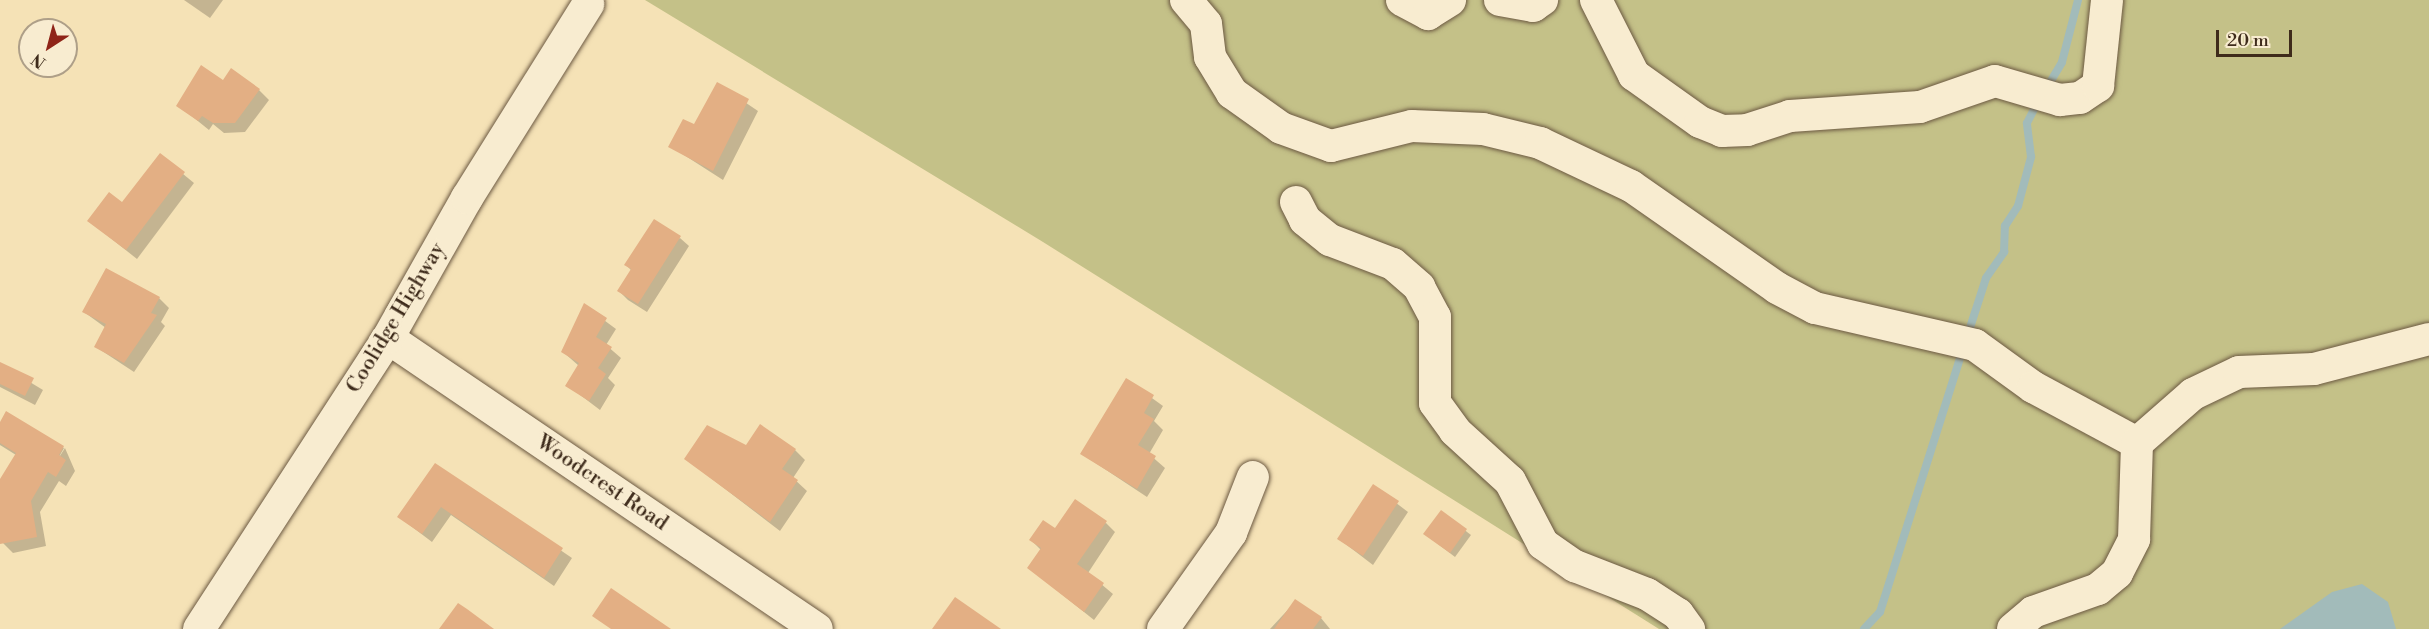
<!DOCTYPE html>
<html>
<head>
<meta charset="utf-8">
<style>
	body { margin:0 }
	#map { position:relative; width:2429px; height:629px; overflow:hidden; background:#f5e2b6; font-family:"Libre Bodoni",serif }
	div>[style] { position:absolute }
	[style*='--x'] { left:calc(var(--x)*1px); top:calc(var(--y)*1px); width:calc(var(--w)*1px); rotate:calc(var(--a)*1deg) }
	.green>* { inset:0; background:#c4c188 }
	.water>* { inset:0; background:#a2bbba }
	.shadow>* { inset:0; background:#0003 }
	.stream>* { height:8px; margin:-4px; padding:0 4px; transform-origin:4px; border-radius:4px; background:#a2bbba }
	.building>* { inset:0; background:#e3af84 }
	.roads { filter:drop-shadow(0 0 2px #6c5942) drop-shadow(0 0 2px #6c5942) }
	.minor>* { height:32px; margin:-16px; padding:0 16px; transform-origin:16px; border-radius:16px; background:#f8ecd0 }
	span { translate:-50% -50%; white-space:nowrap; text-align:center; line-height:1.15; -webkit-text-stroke:6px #f8ecd0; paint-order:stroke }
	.street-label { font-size:21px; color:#3e2b1b }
	.north { position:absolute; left:18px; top:18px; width:60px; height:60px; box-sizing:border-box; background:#f8ecd0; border:2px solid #ae9f88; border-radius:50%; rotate:216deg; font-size:16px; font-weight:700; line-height:24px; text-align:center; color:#3e2b1b }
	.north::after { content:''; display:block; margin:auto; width:21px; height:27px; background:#8f2418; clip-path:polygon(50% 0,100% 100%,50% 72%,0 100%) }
	.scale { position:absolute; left:2216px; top:30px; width:76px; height:27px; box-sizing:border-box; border:3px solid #3e2b1b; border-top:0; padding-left:8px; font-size:18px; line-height:21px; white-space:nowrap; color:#3e2b1b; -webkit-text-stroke:4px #f8ecd0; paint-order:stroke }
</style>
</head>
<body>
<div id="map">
	<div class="green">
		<i style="clip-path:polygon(645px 0,2429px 0,2429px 629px,1659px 629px,1043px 242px)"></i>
	</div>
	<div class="water">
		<i style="clip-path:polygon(2362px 584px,2388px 602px,2396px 629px,2280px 629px,2332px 592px)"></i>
	</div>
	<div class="shadow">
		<i style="clip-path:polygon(184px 0,223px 0,210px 18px)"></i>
		<i style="clip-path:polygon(223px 82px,259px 90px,269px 100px,245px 132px,224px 133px,213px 124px,209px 130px,178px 105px)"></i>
		<i style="clip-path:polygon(718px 84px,758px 111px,723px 180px,670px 146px,694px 126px)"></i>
		<i style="clip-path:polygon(160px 155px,194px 183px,137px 259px,89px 221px,123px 204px)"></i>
		<i style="clip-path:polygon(680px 238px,689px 246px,647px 312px,628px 300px,619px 291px,632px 271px,626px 265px)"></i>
		<i style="clip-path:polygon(159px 298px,169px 308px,161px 322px,165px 326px,134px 372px,96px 347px,106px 328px,84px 312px)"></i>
		<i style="clip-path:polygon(585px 306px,616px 329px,606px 345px,621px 358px,608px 378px,615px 385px,600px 410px,567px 385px,579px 366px,562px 351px)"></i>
		<i style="clip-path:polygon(0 364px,43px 390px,35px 405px,0 387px)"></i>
		<i style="clip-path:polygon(1127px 380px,1163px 406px,1154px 421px,1163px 430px,1149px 454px,1165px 468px,1147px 497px,1082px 454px)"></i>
		<i style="clip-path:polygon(7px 413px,64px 448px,56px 462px,65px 448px,75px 471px,66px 486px,59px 481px,40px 512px,46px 546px,13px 553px,3px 543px,0 527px,0 482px,16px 455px,0 445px,0 425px)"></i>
		<i style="clip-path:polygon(747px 447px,795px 450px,805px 460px,793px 478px,807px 491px,780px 531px,686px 459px)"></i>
		<i style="clip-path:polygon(435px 465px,572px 558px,554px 586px,451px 515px,432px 542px,399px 517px)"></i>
		<i style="clip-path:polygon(1374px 486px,1408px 512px,1373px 565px,1339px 539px)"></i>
		<i style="clip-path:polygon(1441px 512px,1471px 535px,1455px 557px,1430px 538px)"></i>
		<i style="clip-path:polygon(1106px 523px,1115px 532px,1088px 573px,1113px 594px,1094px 620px,1029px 568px,1041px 550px,1031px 540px)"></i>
		<i style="clip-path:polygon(1296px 601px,1321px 618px,1330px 629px,1270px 629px)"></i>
	</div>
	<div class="stream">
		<i style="--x:2046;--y:89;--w:31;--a:-59"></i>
		<i style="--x:2062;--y:62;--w:64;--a:-75.5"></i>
		<i style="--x:1967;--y:337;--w:62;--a:-72.1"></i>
		<i style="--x:1986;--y:278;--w:32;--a:-55"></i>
		<i style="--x:2004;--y:252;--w:26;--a:-88"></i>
		<i style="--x:2005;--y:226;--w:24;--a:-57"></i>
		<i style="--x:2018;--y:206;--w:51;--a:-75.1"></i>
		<i style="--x:2031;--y:157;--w:34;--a:-97"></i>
		<i style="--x:2027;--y:123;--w:25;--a:-63"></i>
		<i style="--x:1864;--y:629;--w:23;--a:-47"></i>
		<i style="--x:1880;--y:612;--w:276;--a:-72.5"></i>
	</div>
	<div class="building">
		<i style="clip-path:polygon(201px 65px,223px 80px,231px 68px,260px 89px,235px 123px,213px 123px,202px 116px,198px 121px,176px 106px)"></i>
		<i style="clip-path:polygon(717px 82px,749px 99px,713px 171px,668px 147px,683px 119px,694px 124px)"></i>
		<i style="clip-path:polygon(160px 153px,185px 172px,126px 250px,87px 221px,109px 192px,122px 202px)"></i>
		<i style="clip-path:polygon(654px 219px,681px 236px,638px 304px,617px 291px,631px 269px,624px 265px)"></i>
		<i style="clip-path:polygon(106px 268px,160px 297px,151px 313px,157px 315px,124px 363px,94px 347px,106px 324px,82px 312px)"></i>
		<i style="clip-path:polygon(584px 303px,607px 318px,596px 337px,612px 347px,598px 368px,606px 374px,589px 401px,565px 386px,579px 363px,561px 352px)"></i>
		<i style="clip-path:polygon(0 362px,34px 378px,25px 396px,0 384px)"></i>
		<i style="clip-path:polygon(1126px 378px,1154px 395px,1144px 413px,1154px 419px,1138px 445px,1156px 456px,1137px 489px,1080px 454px)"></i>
		<i style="clip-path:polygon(6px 411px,64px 446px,59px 455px,66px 460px,56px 477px,48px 472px,31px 501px,37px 537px,0 544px,0 479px,16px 453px,0 443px,0 422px)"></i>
		<i style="clip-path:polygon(760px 424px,796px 449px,782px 469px,798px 480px,770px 522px,684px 459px,707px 425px,746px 445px)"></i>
		<i style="clip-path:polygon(435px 463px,563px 548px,544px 578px,441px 507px,422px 534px,397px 517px)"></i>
		<i style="clip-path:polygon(1373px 484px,1399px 501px,1363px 556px,1337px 539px)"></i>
		<i style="clip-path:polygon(1075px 499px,1107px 521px,1077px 564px,1104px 583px,1084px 612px,1027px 568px,1041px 548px,1029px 540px,1043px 520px,1055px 528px)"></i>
		<i style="clip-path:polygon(1441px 510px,1467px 529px,1450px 553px,1423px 534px)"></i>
		<i style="clip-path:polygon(611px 588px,671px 629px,611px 629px,592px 616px)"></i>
		<i style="clip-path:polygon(955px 597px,1001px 629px,932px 629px)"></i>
		<i style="clip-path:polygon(1295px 599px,1322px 617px,1313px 629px,1274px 629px)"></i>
		<i style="clip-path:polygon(458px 603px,467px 609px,494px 629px,439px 629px)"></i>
	</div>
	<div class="roads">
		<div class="minor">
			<i style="--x:1186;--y:0;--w:31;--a:50"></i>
			<i style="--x:1206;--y:24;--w:33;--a:83"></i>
			<i style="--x:1210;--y:57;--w:42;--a:58.6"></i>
			<i style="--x:1232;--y:93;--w:60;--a:35.5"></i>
			<i style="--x:1281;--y:128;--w:53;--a:19.8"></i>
			<i style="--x:1331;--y:146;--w:83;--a:-13.9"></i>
			<i style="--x:1412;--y:126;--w:71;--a:2.4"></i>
			<i style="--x:1483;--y:129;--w:59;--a:13.8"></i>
			<i style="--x:1540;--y:143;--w:101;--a:25.3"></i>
			<i style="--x:1631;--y:186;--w:178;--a:34.9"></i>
			<i style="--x:1777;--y:288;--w:43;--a:27.8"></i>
			<i style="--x:1815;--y:308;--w:164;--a:13"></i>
			<i style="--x:1975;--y:345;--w:72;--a:35.9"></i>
			<i style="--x:2033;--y:387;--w:118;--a:28.3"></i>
			<i style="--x:1402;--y:0;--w:30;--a:28"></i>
			<i style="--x:1428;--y:14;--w:26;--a:-32"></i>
			<i style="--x:1500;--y:0;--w:34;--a:10"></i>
			<i style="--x:1533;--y:6;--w:11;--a:-34"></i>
			<i style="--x:1596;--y:0;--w:84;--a:63.1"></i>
			<i style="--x:1634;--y:75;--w:81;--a:35.5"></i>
			<i style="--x:1700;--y:122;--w:24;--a:22"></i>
			<i style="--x:1722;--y:131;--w:25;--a:-2"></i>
			<i style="--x:1747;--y:130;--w:45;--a:-18"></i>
			<i style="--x:1790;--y:116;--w:130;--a:-4"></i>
			<i style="--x:1920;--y:107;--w:79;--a:-19.1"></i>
			<i style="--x:1995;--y:81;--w:68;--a:16.3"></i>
			<i style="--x:2060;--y:100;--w:20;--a:-6"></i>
			<i style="--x:2080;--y:98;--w:22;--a:-34"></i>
			<i style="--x:2098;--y:86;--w:86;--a:-84"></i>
			<i style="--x:1296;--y:202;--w:20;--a:63"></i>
			<i style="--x:1305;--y:220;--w:32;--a:39"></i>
			<i style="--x:1330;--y:240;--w:67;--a:20.9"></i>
			<i style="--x:1393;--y:264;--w:35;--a:41"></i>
			<i style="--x:1419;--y:287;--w:34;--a:62"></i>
			<i style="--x:1435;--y:317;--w:86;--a:90"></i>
			<i style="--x:1435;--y:403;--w:34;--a:54"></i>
			<i style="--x:1455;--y:431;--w:74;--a:42.3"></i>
			<i style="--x:1510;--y:481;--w:71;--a:62.4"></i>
			<i style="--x:1543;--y:544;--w:39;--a:35"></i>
			<i style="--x:1575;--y:566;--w:77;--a:21.3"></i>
			<i style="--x:1647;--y:594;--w:37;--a:33"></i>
			<i style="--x:1678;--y:614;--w:19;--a:54"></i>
			<i style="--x:388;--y:338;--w:518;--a:34.15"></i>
			<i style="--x:199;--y:629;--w:347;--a:-57"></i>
			<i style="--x:388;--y:338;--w:161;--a:-60.6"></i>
			<i style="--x:467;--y:198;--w:229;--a:-58"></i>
			<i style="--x:1163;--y:629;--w:118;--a:-54.7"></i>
			<i style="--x:1231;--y:533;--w:60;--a:-68.6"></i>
			<i style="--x:2013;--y:629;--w:26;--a:-40"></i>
			<i style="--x:2033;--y:612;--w:69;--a:-19.5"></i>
			<i style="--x:2098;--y:589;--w:25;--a:-40"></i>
			<i style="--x:2117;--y:573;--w:38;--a:-63"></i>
			<i style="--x:2134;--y:539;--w:96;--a:-88.2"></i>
			<i style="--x:2137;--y:443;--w:74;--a:-41.2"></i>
			<i style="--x:2193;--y:394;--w:51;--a:-25.6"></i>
			<i style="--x:2239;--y:372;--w:75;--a:-2.3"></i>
			<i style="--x:2314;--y:369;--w:119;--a:-14.6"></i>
		</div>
	</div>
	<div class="street-label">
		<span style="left:396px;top:318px;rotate:-59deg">Coolidge Highway</span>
		<span style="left:602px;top:483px;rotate:34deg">Woodcrest Road</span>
	</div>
	<div class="north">N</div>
	<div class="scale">20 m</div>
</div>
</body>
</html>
